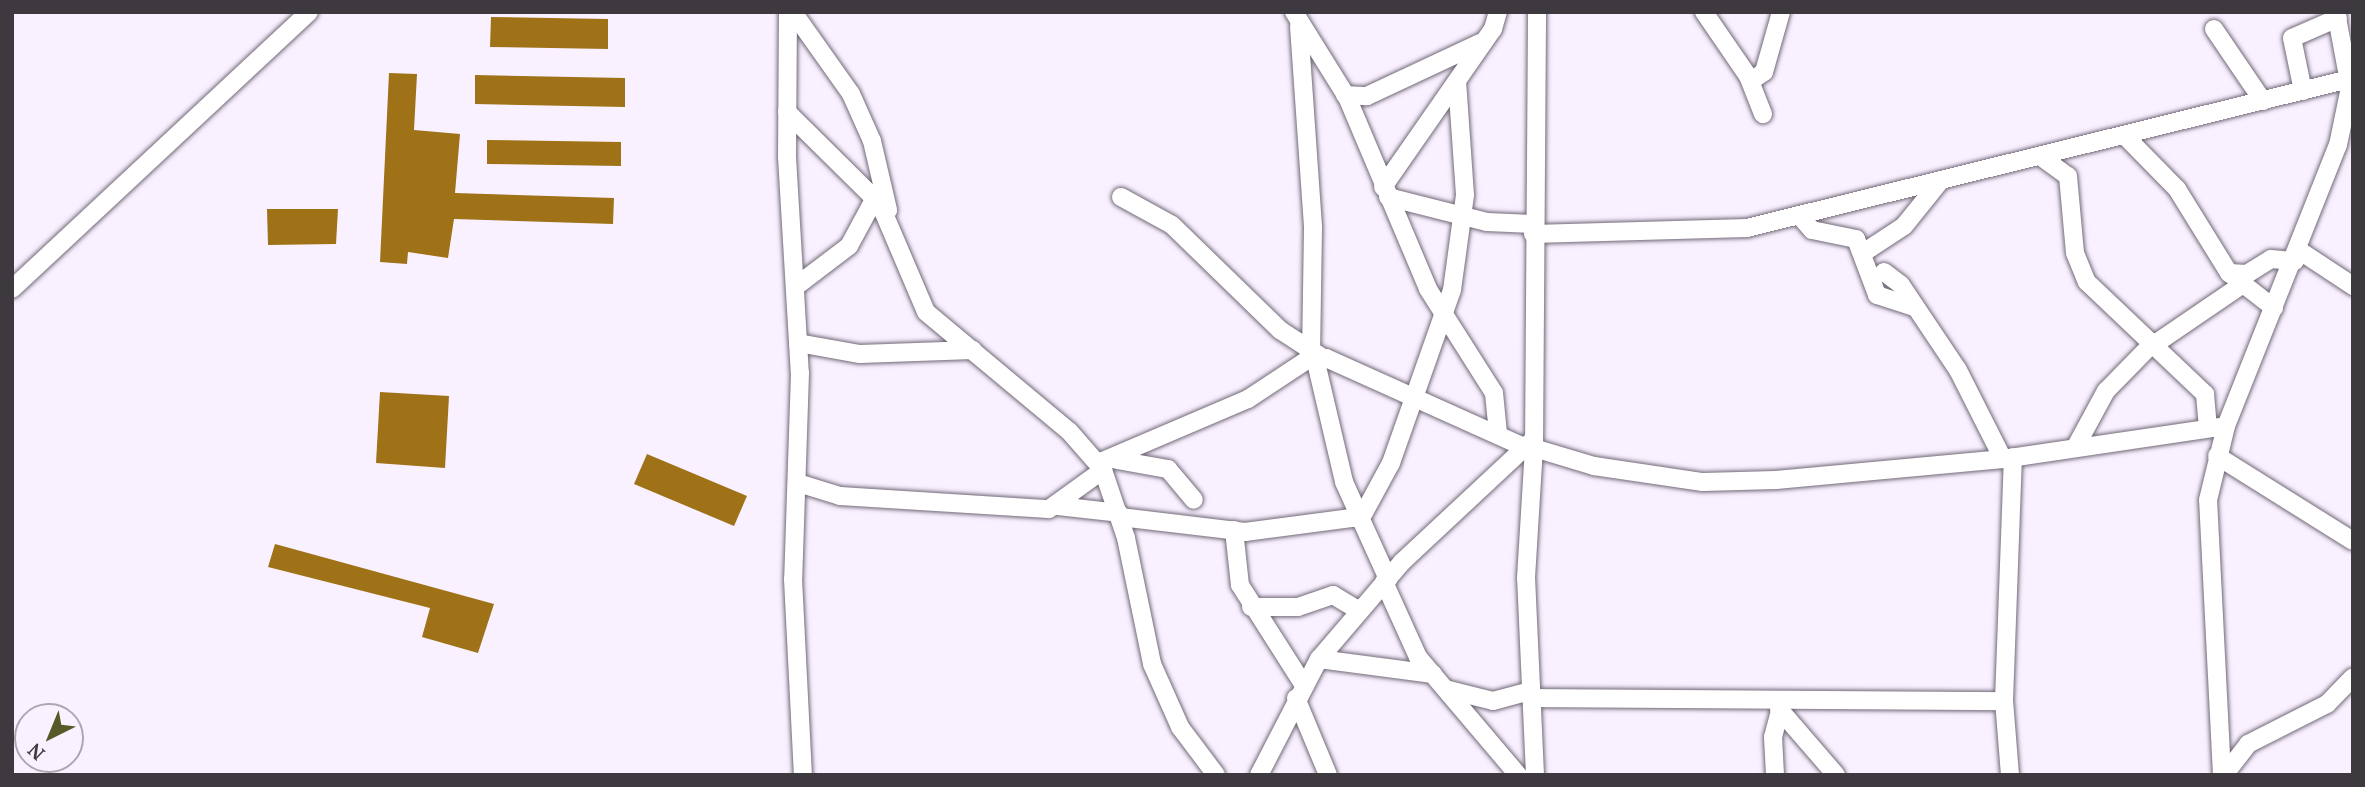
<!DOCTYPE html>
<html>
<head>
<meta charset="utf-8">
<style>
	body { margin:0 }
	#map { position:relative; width:2365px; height:787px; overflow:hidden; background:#f9f1ff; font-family:"PT Serif",serif }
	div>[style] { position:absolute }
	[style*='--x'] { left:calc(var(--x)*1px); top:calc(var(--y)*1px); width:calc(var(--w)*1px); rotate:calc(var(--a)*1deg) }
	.building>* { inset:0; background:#9f7218 }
	.roads { filter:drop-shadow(0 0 2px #726978) drop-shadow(0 0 2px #726978) }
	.minor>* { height:18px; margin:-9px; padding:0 9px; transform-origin:9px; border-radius:9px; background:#fff }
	span { translate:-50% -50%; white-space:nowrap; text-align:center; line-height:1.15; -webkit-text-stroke:7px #f9f1ff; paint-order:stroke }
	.frame { position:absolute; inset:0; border:14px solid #3d393f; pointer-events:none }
	.north { position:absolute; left:14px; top:703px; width:70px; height:70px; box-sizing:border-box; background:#f9f1ff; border:2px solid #aea7b2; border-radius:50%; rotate:223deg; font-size:19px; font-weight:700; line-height:28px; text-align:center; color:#3d393f }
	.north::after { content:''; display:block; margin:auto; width:24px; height:32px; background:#575a28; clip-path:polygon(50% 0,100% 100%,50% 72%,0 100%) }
</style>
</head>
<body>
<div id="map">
	<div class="building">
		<i style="clip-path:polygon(491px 17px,608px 19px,608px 49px,490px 47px)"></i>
		<i style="clip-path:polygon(389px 73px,417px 74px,414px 130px,460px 134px,455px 193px,614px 198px,613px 224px,454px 219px,448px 258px,408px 252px,407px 264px,380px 262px)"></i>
		<i style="clip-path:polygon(475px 75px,625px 78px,625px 107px,475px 104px)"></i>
		<i style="clip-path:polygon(487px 140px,621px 142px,621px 166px,487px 164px)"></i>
		<i style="clip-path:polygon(267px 209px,338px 209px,336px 244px,268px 245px)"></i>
		<i style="clip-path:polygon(380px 392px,449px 396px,445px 468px,376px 463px)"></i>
		<i style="clip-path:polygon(647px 454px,747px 496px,734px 526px,634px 484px)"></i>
		<i style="clip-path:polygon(275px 544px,494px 604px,478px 653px,422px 637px,430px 608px,268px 567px)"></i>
	</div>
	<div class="roads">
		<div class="minor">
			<i style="--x:788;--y:12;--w:145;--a:90.4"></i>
			<i style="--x:787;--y:157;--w:216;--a:86.6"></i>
			<i style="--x:800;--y:373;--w:206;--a:91.9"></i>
			<i style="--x:793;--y:579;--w:196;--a:87.1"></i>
			<i style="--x:793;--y:12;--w:100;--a:54.7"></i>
			<i style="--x:851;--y:94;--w:51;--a:65.9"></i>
			<i style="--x:872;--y:141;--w:71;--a:76.9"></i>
			<i style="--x:1294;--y:12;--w:100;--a:58.1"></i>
			<i style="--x:1347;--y:97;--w:208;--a:67.1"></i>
			<i style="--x:1428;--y:289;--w:123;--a:57.6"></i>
			<i style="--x:1494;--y:393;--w:40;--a:84.3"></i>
			<i style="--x:1704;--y:12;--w:78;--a:55.5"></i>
			<i style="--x:1748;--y:76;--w:41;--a:68.5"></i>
			<i style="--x:1299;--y:26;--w:202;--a:86"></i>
			<i style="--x:1313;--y:228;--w:122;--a:90.9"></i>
			<i style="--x:2214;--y:29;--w:87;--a:55.8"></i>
			<i style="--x:1751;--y:81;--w:16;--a:-35"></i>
			<i style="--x:1764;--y:72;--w:62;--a:-74.2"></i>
			<i style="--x:2303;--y:91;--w:54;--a:-101.7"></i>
			<i style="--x:2292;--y:38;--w:50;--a:-23.5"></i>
			<i style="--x:1345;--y:95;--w:22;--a:3"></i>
			<i style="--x:1367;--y:96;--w:125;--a:-25.1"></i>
			<i style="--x:787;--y:112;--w:131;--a:44.7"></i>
			<i style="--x:880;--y:204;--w:117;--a:66.9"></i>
			<i style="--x:926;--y:312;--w:186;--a:39.8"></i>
			<i style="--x:1069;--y:431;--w:52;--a:48.9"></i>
			<i style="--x:1103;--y:470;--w:72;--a:71.3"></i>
			<i style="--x:1126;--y:538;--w:129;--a:78.3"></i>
			<i style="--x:1152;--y:664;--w:69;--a:66"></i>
			<i style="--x:1180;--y:727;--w:60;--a:53.1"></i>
			<i style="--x:2124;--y:135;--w:76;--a:45.5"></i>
			<i style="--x:2177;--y:189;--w:99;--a:58.2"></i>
			<i style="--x:2229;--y:273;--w:57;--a:37.9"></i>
			<i style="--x:2040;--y:156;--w:34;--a:36"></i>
			<i style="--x:2068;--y:176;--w:77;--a:84.8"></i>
			<i style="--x:2075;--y:253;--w:31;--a:68"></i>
			<i style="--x:2087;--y:282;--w:163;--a:43.5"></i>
			<i style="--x:2205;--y:394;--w:34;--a:85"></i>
			<i style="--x:1383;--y:187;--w:193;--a:-55.2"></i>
			<i style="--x:1493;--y:29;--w:18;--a:-74"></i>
			<i style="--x:1121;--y:197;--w:58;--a:28.8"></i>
			<i style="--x:1172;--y:225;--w:151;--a:44.2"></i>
			<i style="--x:1280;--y:330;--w:48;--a:33"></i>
			<i style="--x:1388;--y:197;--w:102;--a:14.2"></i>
			<i style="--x:1487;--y:222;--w:46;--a:2.5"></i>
			<i style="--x:1799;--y:215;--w:20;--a:49"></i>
			<i style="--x:1812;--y:230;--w:45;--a:11.6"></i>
			<i style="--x:1856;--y:239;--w:60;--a:69.4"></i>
			<i style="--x:1877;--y:295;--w:38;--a:18"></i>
			<i style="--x:1533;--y:234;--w:214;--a:-1.6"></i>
			<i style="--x:1747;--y:228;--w:620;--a:-13.9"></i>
			<i style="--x:1866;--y:251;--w:45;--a:-33.3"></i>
			<i style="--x:1904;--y:226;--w:59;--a:-51.2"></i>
			<i style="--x:2300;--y:251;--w:64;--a:33.4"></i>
			<i style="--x:1884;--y:272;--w:21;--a:37"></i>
			<i style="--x:1901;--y:285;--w:102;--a:56.2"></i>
			<i style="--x:1958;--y:370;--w:100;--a:63.2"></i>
			<i style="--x:2229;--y:273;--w:18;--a:3"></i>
			<i style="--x:2247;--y:274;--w:28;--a:-32"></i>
			<i style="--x:2271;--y:259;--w:24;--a:5"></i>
			<i style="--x:795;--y:287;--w:68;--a:-37.2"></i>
			<i style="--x:849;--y:246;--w:55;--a:-61.6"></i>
			<i style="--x:12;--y:289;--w:406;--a:-43"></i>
			<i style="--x:798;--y:343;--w:63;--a:10.1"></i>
			<i style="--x:860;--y:354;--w:113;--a:-2"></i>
			<i style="--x:2152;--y:346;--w:107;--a:-34.3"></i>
			<i style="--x:1315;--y:358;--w:127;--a:76.8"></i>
			<i style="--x:1344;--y:482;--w:107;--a:65.6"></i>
			<i style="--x:1534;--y:448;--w:63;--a:16.7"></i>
			<i style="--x:1594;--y:466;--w:110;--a:8.4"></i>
			<i style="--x:1703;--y:482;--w:73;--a:-1.6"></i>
			<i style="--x:1776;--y:480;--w:228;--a:-5.3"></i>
			<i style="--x:2003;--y:459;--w:225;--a:-8.4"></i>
			<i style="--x:2075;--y:448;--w:65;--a:-61.5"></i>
			<i style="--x:2106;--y:391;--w:64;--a:-45.6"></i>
			<i style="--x:2217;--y:456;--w:160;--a:32"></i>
			<i style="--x:1117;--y:460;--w:52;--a:10"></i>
			<i style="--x:1168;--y:469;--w:40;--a:50"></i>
			<i style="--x:1098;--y:463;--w:163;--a:-23.1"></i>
			<i style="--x:1248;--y:399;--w:74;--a:-33.5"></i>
			<i style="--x:1310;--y:358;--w:16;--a:0"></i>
			<i style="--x:1326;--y:358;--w:217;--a:24.2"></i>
			<i style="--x:798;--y:483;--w:44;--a:17.2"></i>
			<i style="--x:840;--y:496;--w:209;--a:3.6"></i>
			<i style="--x:1049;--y:509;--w:67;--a:-35.8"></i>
			<i style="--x:1058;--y:506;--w:61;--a:6.5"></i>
			<i style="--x:1120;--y:517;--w:126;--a:6.8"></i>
			<i style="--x:1245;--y:532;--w:115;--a:-7.5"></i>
			<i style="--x:1360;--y:520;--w:65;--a:-61.5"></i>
			<i style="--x:1391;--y:463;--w:183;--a:-70.6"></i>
			<i style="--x:1452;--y:290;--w:96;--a:-82.2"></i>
			<i style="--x:1465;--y:195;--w:114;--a:-94"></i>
			<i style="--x:1234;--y:530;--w:55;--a:83.8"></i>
			<i style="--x:1240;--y:585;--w:117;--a:57.5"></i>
			<i style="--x:1384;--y:582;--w:82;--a:65.6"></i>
			<i style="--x:1418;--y:657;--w:155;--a:49.7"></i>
			<i style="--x:1251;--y:607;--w:47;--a:0"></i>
			<i style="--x:1298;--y:607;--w:37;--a:-19"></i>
			<i style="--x:1333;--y:595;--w:31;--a:31"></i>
			<i style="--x:1319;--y:659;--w:115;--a:7.5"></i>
			<i style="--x:1449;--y:690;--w:45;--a:14"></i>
			<i style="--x:1493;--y:701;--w:39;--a:-15"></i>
			<i style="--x:1296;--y:698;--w:83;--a:67.4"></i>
			<i style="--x:1532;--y:698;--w:472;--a:0.4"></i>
			<i style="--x:1779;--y:709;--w:87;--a:49.2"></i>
			<i style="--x:2228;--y:770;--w:33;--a:-52"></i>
			<i style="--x:2248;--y:744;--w:89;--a:-26.9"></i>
			<i style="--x:2327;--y:704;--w:37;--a:-46"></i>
			<i style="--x:1259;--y:775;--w:131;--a:-62.7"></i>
			<i style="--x:1319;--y:659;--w:128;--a:-49.4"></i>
			<i style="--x:1402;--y:562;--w:179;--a:-43"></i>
			<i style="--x:1535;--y:775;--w:197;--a:-92.6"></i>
			<i style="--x:1526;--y:578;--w:130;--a:-86.5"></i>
			<i style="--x:1534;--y:448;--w:436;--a:-89.6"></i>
			<i style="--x:1775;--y:775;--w:38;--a:-93"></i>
			<i style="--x:1773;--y:737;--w:35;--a:-75"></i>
			<i style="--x:2010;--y:775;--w:74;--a:-94.6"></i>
			<i style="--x:2004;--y:701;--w:244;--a:-87.9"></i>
			<i style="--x:2222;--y:775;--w:275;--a:-92.9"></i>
			<i style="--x:2208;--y:500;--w:76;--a:-76.3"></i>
			<i style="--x:2226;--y:426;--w:302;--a:-68.3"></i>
			<i style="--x:2338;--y:145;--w:59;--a:-78.3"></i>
			<i style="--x:2350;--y:87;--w:76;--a:-100.6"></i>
		</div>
	</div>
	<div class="frame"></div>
	<div class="north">N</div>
</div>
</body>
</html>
